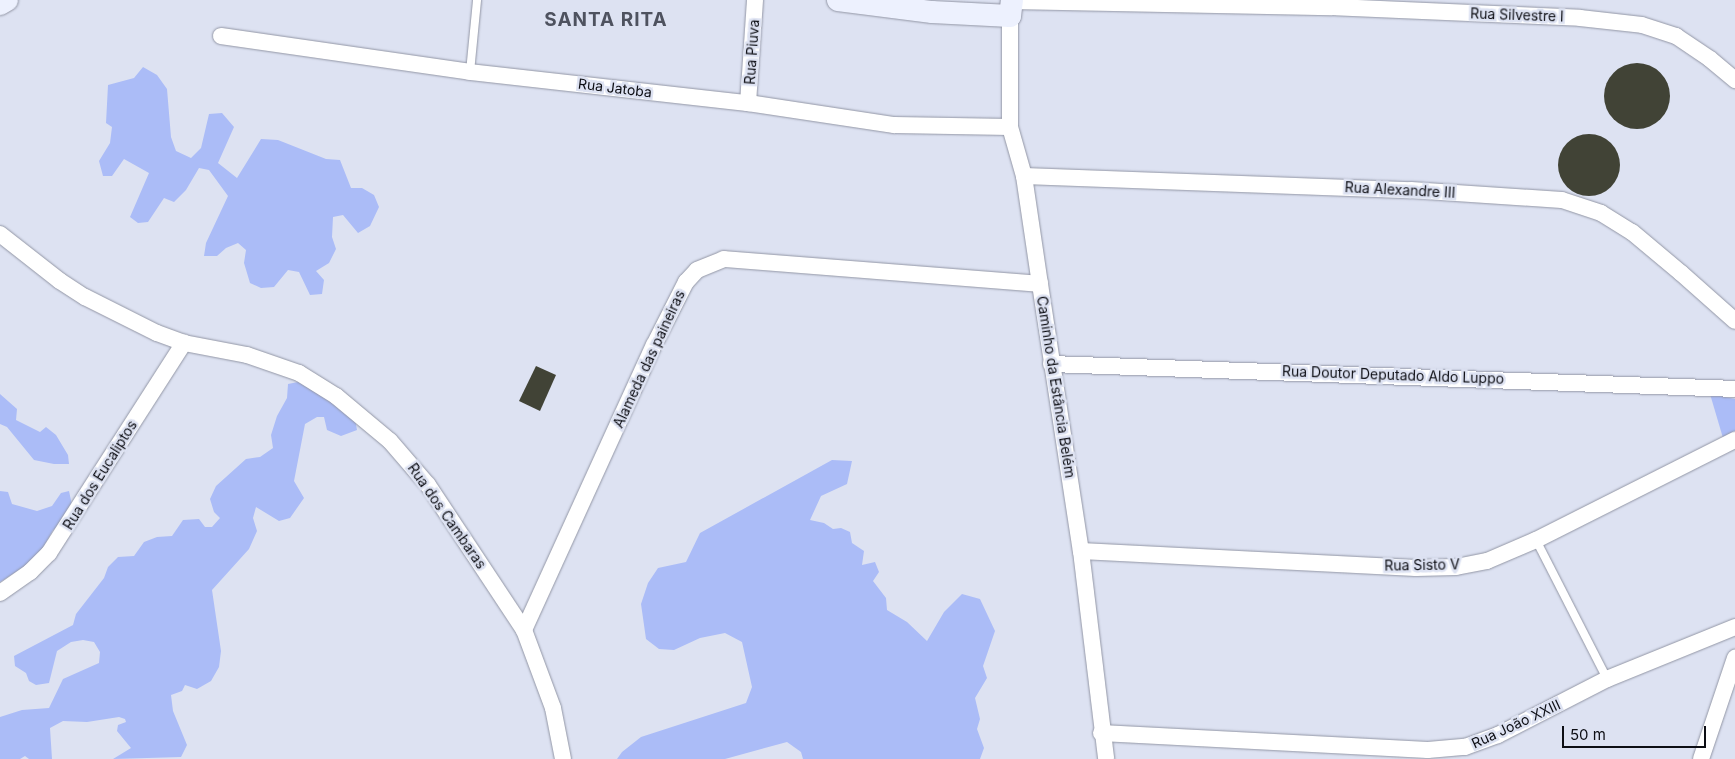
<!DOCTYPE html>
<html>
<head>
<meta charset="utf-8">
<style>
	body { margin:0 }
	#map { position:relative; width:1735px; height:759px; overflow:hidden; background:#dde2f2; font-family:Inter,sans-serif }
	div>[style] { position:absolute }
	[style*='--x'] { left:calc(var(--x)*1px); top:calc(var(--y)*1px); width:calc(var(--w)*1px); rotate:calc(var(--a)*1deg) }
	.green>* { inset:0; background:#abbcf7 }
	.building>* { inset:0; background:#414336 }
	.round { border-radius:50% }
	.roads { filter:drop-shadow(0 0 1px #9296a5) drop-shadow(0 0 1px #9296a5) }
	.lane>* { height:8px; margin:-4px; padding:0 4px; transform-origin:4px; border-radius:4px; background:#fff }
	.street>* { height:16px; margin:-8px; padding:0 8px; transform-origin:8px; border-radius:8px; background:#fff }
	.secondary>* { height:22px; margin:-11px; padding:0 11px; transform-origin:11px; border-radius:11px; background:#edf1fe }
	span { translate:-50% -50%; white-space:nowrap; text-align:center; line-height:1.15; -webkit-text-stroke:5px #dde2f2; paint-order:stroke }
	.street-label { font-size:14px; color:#0d0e14 }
	.district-label { font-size:19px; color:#4e525f; font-weight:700; letter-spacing:1px }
	.scale { position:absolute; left:1562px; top:726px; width:144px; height:22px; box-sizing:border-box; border:2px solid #0d0e14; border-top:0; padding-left:6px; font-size:15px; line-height:18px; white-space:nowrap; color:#0d0e14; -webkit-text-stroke:4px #dde2f2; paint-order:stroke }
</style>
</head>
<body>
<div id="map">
	<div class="green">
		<i style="clip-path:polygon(143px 67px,157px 75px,167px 89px,171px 137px,176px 151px,191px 158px,201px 148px,209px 114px,222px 113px,234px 127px,218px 163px,237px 178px,261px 139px,278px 140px,326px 159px,340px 160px,351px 188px,362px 188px,374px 195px,379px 207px,370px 226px,358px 233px,343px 215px,333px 217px,332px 237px,336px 249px,329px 263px,316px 271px,324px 280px,322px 294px,310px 295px,299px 272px,288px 270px,274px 287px,261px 288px,250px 283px,244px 263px,246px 250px,238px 243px,226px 248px,217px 256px,204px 256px,206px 243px,228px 196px,209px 170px,199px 168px,186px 190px,174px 202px,164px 198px,148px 222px,138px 223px,130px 217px,149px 173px,124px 159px,112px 176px,103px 176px,99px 161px,110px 143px,112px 127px,106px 123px,108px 85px,134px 78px)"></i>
		<i style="clip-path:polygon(303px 381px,355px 419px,357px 430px,341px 436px,327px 430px,324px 417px,317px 417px,305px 424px,294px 481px,304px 498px,290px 518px,279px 521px,256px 507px,253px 518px,257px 531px,249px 549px,212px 590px,221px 651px,219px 667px,211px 681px,197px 689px,185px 685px,182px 691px,171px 695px,173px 711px,187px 745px,181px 757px,113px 759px,131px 748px,117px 731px,118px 725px,126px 722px,125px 719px,119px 717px,87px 722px,63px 721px,50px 728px,52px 759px,29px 759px,25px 756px,20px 759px,0 759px,0 717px,22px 710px,49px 708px,63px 679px,99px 663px,100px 652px,94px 642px,83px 640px,71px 642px,57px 651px,49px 683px,36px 685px,29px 681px,26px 673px,15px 666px,14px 656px,73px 625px,76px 614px,104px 578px,108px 567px,118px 557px,134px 556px,144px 542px,157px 537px,172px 536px,183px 520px,199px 519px,205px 527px,212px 527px,220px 518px,214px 512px,210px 499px,216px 486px,246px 459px,260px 457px,273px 448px,271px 435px,277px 416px,287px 398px,288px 384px)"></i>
		<i style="clip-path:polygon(0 394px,17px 409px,16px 420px,40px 432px,46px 427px,56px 435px,68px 455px,69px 464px,54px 464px,34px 460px,7px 427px,0 424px)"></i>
		<i style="clip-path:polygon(1710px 394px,1735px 399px,1735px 431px,1723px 438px)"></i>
		<i style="clip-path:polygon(832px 460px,852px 461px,847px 484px,821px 496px,810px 520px,824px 523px,833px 529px,841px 528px,850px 532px,852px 543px,864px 551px,862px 565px,875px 562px,879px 572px,873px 581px,886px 598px,887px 610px,907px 622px,927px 641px,944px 612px,962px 594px,980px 599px,995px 631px,983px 666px,987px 678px,975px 698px,980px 719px,977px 729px,984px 748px,980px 759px,803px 759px,801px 752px,787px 742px,725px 759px,617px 759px,622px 752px,641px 737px,746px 703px,752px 687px,742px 642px,725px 633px,700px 638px,674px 650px,659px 649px,646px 639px,641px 604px,648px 583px,658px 568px,686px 562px,700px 533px)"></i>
		<i style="clip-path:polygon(0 491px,8px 492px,12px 504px,37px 511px,52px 506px,61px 493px,69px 491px,72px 505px,62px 525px,53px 530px,42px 550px,24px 567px,0 582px)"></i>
	</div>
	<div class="building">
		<i class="round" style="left:1604px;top:63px;width:66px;height:66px"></i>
		<i class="round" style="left:1558px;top:134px;width:62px;height:62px"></i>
		<i style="clip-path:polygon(536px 366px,556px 375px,540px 411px,519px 401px)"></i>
	</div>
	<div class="roads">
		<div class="lane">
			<i style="--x:470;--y:72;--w:72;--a:-84.4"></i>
			<i style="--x:1536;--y:540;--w:156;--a:62.9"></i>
		</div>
		<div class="street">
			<i style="--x:1011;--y:1;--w:321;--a:1.1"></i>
			<i style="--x:1332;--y:7;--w:248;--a:2.5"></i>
			<i style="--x:1580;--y:18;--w:62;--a:6.4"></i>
			<i style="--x:1642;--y:25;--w:36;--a:18"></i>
			<i style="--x:1676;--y:36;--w:41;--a:34.1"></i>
			<i style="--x:1710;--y:59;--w:33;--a:40"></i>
			<i style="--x:1010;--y:16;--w:111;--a:90"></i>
			<i style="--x:1010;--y:127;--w:51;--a:74.1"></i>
			<i style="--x:1024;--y:176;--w:109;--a:81.6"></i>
			<i style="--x:1040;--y:284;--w:270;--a:81.3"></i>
			<i style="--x:1081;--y:551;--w:209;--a:83.1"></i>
			<i style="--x:221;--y:36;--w:252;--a:8.2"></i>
			<i style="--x:470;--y:72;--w:280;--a:6.4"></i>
			<i style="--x:748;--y:103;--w:148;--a:8.6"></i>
			<i style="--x:894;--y:125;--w:116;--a:1"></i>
			<i style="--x:748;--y:103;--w:103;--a:-86.1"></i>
			<i style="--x:1024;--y:176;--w:387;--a:2.1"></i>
			<i style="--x:1411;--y:190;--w:151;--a:3.8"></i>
			<i style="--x:1562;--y:200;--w:41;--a:18.4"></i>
			<i style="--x:1601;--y:213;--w:36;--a:32"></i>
			<i style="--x:1632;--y:232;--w:64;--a:39.9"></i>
			<i style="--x:1681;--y:273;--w:72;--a:41.6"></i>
			<i style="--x:0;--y:234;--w:76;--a:38.1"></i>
			<i style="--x:60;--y:281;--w:30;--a:33"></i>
			<i style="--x:85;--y:297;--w:80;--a:26.6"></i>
			<i style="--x:157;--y:333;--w:29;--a:20"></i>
			<i style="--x:184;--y:343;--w:64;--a:10.8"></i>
			<i style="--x:247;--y:355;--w:55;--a:19.1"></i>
			<i style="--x:299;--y:373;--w:44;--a:31.9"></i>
			<i style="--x:336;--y:396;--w:70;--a:39.8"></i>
			<i style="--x:390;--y:441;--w:58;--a:49.2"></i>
			<i style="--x:428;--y:485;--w:174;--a:56.5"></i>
			<i style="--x:524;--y:630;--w:83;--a:69.6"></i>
			<i style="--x:553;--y:708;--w:52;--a:78.9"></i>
			<i style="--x:1051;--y:364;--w:684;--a:2.09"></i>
			<i style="--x:1081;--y:551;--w:335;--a:2.9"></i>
			<i style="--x:1416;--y:568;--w:40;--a:-1.4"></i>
			<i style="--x:1456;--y:567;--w:32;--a:-11"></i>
			<i style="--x:1487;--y:561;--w:53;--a:-23.2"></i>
			<i style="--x:1536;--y:540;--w:223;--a:-26.7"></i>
			<i style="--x:0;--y:593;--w:37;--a:-35"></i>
			<i style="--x:30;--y:572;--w:27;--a:-45"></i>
			<i style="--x:49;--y:553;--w:250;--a:-57.3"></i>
			<i style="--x:524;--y:630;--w:313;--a:-65.5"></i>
			<i style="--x:654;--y:345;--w:71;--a:-63.1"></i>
			<i style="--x:686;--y:282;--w:16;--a:-47"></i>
			<i style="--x:697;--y:270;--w:29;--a:-22"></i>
			<i style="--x:724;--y:259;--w:317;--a:4.5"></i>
			<i style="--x:1101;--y:733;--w:327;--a:3"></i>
			<i style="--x:1428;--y:750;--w:37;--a:-5"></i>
			<i style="--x:1465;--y:747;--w:35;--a:-20"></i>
			<i style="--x:1498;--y:735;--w:123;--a:-27.2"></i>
			<i style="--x:1607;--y:679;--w:138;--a:-22.1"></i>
			<i style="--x:1701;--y:759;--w:107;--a:-71.4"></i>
		</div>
		<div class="secondary">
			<i style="--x:838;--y:0;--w:95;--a:7.3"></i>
			<i style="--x:932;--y:12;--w:78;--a:2.9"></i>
			<i style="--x:1010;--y:16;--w:16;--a:-83"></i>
			<i style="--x:0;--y:4;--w:8;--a:-30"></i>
		</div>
	</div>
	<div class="street-label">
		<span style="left:1517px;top:15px;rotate:2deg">Rua Silvestre I</span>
		<span style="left:752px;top:52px;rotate:-86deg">Rua Piuva</span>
		<span style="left:615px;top:88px;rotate:7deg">Rua Jatoba</span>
		<span style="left:1400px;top:190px;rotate:3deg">Rua Alexandre III</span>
		<span style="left:649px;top:359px;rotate:-65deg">Alameda das paineiras</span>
		<span style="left:1393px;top:375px;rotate:2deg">Rua Doutor Deputado Aldo Luppo</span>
		<span style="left:1056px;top:387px;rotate:81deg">Caminho da Estância Belém</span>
		<span style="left:100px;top:475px;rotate:-58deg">Rua dos Eucaliptos</span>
		<span style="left:447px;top:516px;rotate:55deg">Rua dos Cambaras</span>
		<span style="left:1422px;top:565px;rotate:-1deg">Rua Sisto V</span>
		<span style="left:1516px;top:724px;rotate:-25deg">Rua João XXIII</span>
	</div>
	<div class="district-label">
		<span style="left:606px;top:20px">SANTA RITA</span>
	</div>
	<div class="scale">50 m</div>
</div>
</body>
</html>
